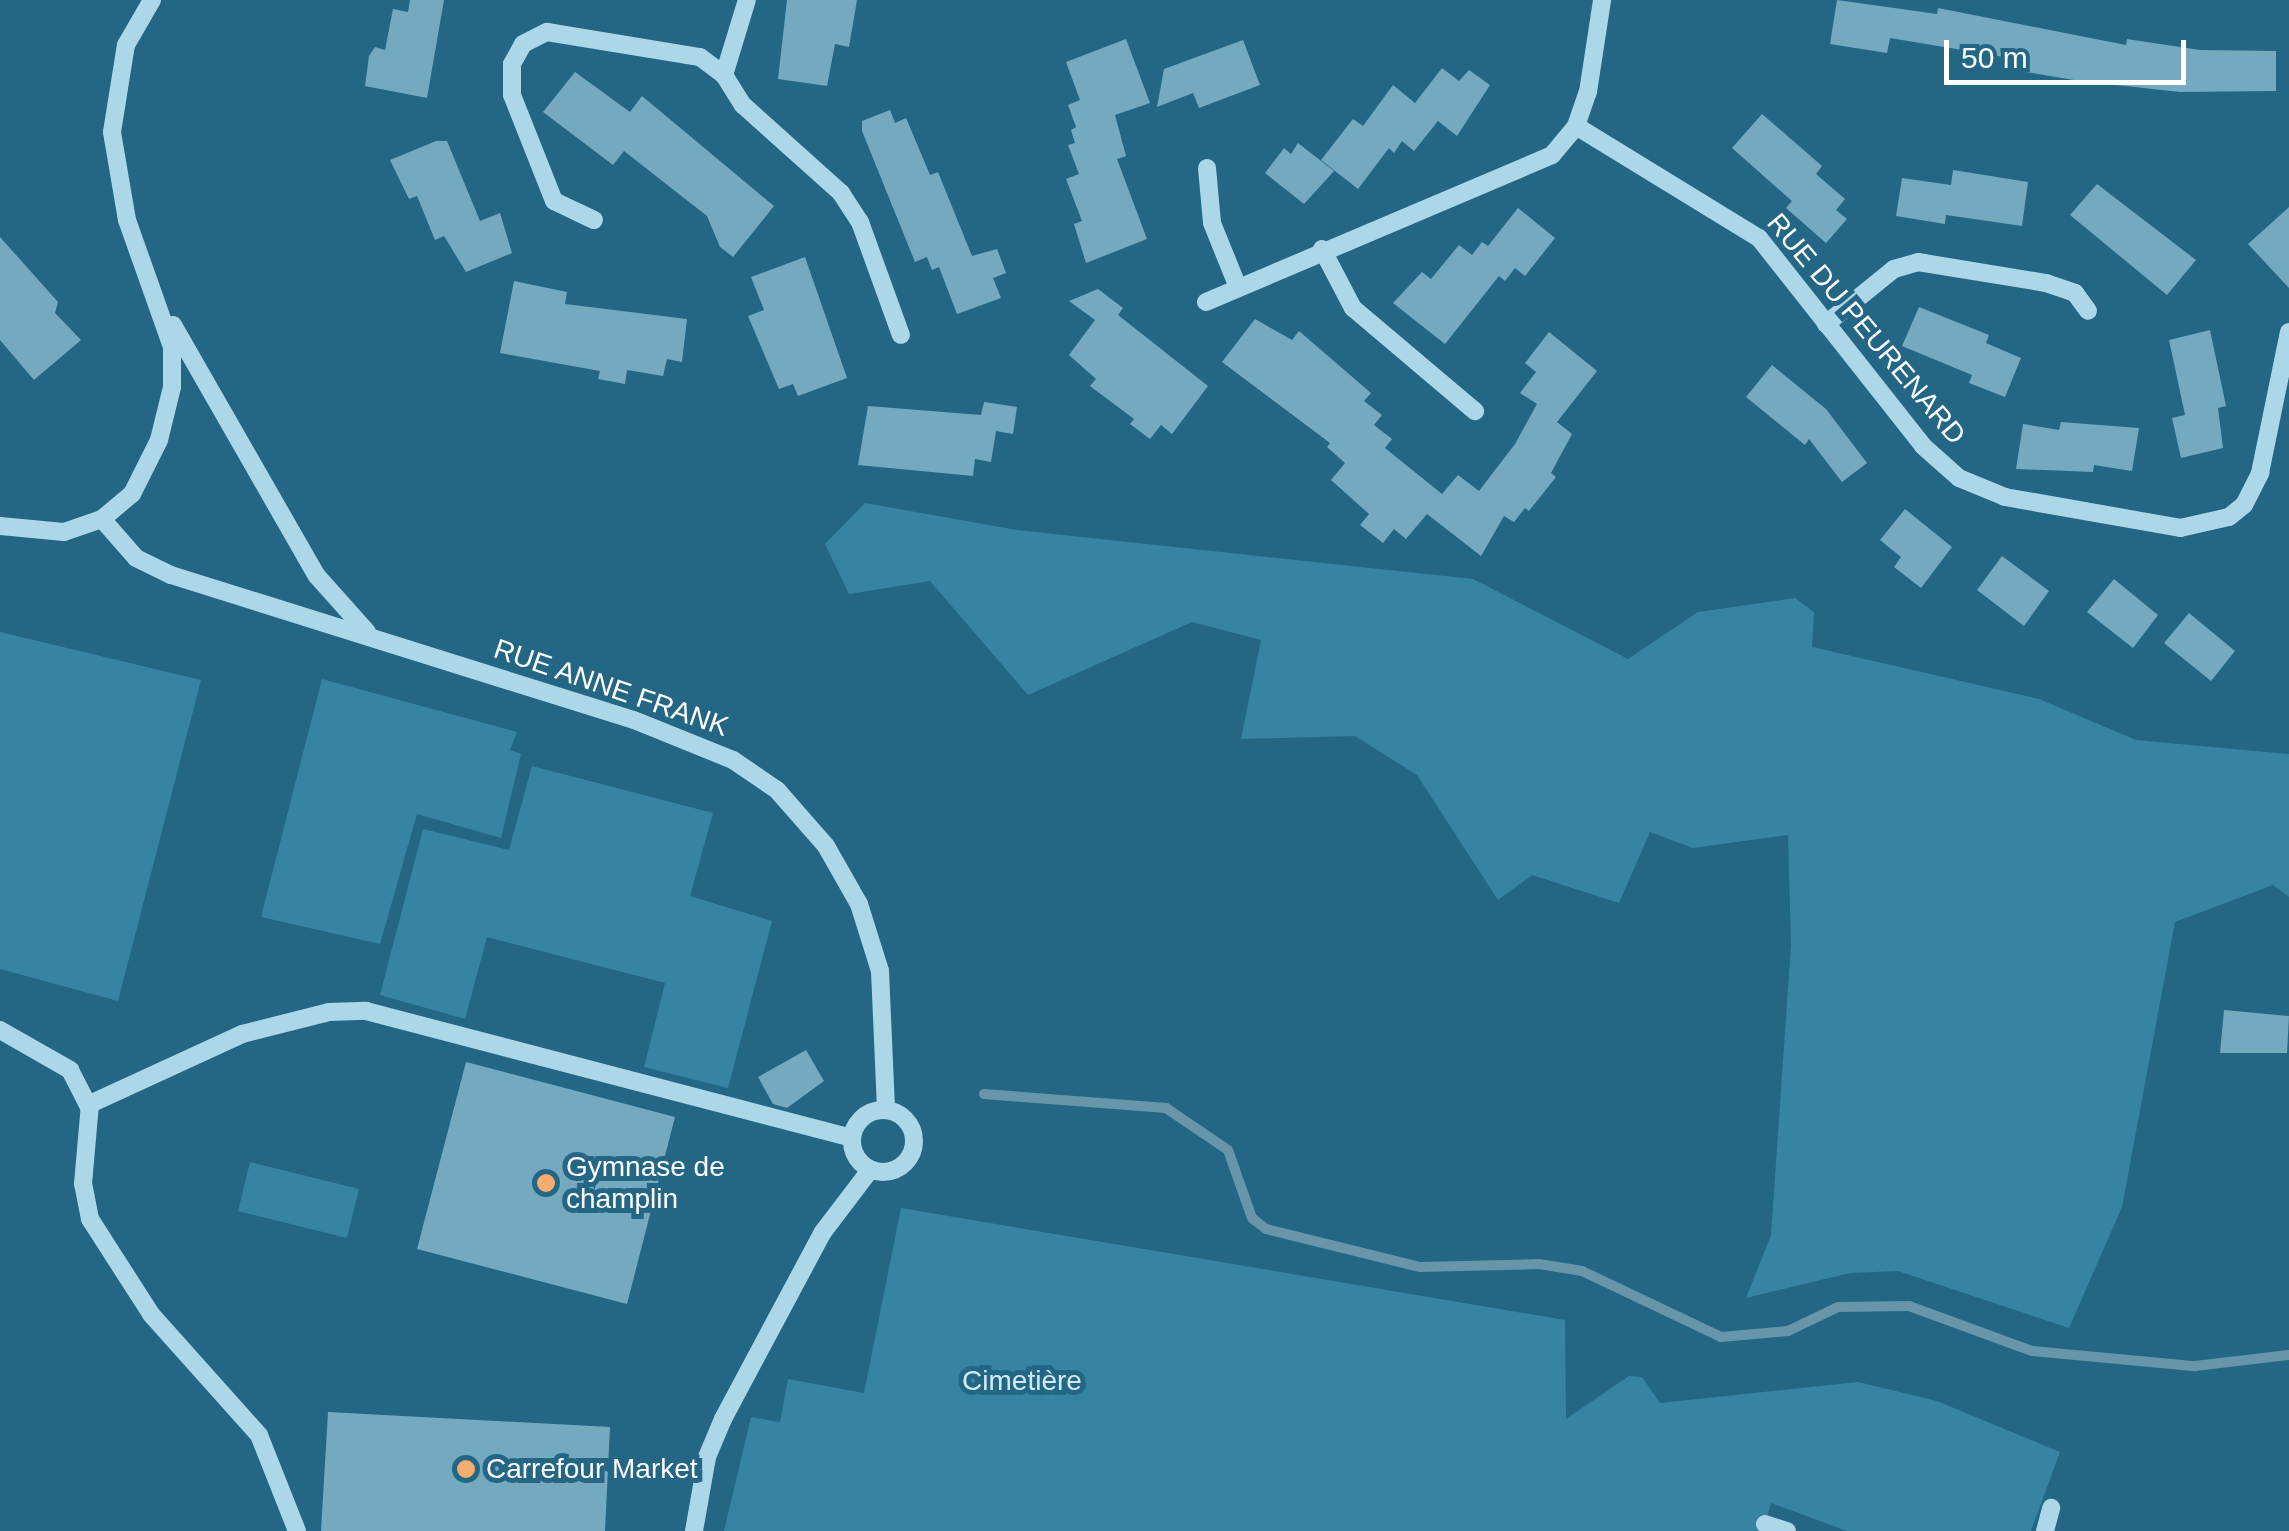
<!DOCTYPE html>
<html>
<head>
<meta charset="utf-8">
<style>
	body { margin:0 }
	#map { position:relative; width:2289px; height:1531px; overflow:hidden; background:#236785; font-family:Helvetica,sans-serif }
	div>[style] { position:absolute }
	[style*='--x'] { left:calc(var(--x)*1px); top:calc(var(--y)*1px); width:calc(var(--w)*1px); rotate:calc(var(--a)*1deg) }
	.green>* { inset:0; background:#3783a2 }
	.stream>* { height:10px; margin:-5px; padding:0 5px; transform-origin:5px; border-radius:5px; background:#6795aa }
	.building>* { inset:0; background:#74a9c0 }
	.minor>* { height:18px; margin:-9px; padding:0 9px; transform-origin:9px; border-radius:9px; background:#acd7e9 }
	.minor>.ring { margin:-9px; padding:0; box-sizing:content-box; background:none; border:18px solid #acd7e9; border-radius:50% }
	.dots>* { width:28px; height:28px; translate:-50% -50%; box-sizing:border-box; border:5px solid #236785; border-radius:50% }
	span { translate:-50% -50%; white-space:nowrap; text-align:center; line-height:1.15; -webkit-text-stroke:10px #236785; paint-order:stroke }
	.street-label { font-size:28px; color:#fff }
	.poi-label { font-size:28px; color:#fff }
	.left { translate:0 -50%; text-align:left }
	.park-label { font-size:28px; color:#d0ebf7 }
	.scale { position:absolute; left:1944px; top:40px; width:242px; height:45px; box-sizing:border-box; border:5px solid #fff; border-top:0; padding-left:12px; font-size:30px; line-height:35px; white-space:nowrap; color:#fff; -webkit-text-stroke:8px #236785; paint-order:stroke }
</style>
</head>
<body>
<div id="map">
	<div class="green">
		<i style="clip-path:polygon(865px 503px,1017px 530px,1473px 579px,1628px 659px,1698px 612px,1795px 598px,1814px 612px,1812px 647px,2039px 699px,2136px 740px,2289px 754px,2289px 897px,2273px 885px,2175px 922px,2122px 1207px,2069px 1328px,1898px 1271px,1850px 1273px,1746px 1298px,1771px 1235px,1791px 945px,1788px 835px,1693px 848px,1650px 832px,1619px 903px,1532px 875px,1498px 900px,1417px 775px,1355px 736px,1241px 739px,1261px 640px,1192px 622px,1028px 695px,930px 581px,849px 594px,825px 544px)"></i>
		<i style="clip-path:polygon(0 632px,201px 680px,118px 1001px,0 969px)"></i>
		<i style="clip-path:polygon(322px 679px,517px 732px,510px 750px,521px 754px,501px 838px,417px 814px,380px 944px,261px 917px)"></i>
		<i style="clip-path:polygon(532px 766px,713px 813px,690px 896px,772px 921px,728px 1088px,644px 1067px,665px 983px,487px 937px,465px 1019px,380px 995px,423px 829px,509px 850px)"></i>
		<i style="clip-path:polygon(250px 1162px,359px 1189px,347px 1238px,238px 1211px)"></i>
		<i style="clip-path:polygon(901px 1208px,1565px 1320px,1566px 1419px,1629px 1376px,1642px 1377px,1660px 1403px,1858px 1382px,1937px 1401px,2060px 1452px,2031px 1531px,1847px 1531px,1771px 1503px,1763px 1531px,724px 1531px,751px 1417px,780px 1422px,788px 1379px,864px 1393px)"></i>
	</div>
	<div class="stream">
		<i style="--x:984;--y:1094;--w:183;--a:4.4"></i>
		<i style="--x:1166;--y:1108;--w:75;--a:34.1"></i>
		<i style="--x:1228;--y:1150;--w:72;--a:70.6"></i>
		<i style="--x:1252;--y:1218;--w:18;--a:38"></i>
		<i style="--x:1266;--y:1229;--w:159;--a:13.9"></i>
		<i style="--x:1420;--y:1267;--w:119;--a:-1.4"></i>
		<i style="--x:1539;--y:1264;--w:44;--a:9.2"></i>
		<i style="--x:1582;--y:1271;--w:154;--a:25.4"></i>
		<i style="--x:1721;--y:1337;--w:67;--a:-5.1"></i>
		<i style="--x:1788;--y:1331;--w:55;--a:-25.6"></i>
		<i style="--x:1838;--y:1307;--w:71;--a:-0.8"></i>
		<i style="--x:1909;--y:1306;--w:131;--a:20.1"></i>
		<i style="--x:2032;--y:1351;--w:164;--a:5.3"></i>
		<i style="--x:2195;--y:1366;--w:95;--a:-6.7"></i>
	</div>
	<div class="building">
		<i style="clip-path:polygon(410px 0,444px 0,427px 98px,365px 86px,369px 56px,375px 47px,385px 50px,393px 9px,408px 12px)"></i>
		<i style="clip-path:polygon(787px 0,857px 0,849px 47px,835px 44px,827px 86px,778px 79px)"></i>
		<i style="clip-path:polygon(1837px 0,1937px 14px,1938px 8px,2126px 45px,2127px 39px,2200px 50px,2276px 51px,2276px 91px,2180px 92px,2080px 81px,2026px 72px,2028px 61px,1890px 38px,1887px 53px,1830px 44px)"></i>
		<i style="clip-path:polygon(1126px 39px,1150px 103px,1115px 115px,1126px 156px,1117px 159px,1147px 239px,1086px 263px,1074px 224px,1082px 221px,1066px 179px,1079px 174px,1068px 145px,1075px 143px,1071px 130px,1076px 127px,1068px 105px,1080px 100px,1066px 62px)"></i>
		<i style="clip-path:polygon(1243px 40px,1260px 85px,1199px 108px,1193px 93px,1157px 107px,1164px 69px)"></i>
		<i style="clip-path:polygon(1442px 68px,1459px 81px,1469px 70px,1490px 85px,1457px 136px,1438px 121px,1414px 151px,1402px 141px,1394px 153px,1389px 148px,1358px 189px,1321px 160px,1353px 119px,1363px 126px,1393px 85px,1415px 103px)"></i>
		<i style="clip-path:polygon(575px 72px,630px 112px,642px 96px,774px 206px,733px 257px,720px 247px,707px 216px,624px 151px,613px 165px,543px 112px)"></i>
		<i style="clip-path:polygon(890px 110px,895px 123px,906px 118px,930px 175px,938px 172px,972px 256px,997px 249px,1006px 273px,993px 278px,1001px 298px,957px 314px,939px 267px,932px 270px,927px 257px,915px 262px,862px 131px,862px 121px)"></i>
		<i style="clip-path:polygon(1762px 114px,1822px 166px,1816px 174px,1845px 199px,1836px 210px,1847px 219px,1826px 243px,1786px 208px,1792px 201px,1732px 148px)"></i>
		<i style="clip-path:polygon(436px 141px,447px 141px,480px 221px,500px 213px,512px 253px,466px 272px,444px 236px,435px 240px,417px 196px,409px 199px,390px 160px)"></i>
		<i style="clip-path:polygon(1298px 143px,1334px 171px,1304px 204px,1265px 173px,1284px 148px,1291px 154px)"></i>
		<i style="clip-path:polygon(1953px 170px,2028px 182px,2022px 226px,1946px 215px,1945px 224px,1896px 216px,1902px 178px,1951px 185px)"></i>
		<i style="clip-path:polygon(2097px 184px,2196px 260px,2167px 295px,2070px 215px)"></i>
		<i style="clip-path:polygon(2289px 207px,2289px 288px,2248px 244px)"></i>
		<i style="clip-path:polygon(1518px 208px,1555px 238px,1525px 276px,1515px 268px,1505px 281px,1499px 276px,1445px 344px,1393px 303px,1422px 272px,1431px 279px,1459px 245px,1472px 255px,1482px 242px,1488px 246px)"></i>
		<i style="clip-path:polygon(0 237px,58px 302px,55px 313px,81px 340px,34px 380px,0 340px)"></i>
		<i style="clip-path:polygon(805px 257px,847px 378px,798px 396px,793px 384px,779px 389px,748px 316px,764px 310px,751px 277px)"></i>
		<i style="clip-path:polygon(514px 281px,567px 292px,565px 304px,687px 319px,682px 362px,667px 359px,663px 376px,627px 370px,625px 384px,598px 379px,600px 371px,500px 353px)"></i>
		<i style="clip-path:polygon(1098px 289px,1123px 308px,1118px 315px,1208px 386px,1172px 434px,1161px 425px,1150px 439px,1130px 424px,1134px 419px,1090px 386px,1096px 379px,1069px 355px,1095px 320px,1069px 301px)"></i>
		<i style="clip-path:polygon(1919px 307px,1989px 335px,1986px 343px,2021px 358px,2005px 397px,1969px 383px,1972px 375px,1902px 346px)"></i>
		<i style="clip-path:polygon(1255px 319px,1292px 340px,1299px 331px,1371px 393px,1364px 401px,1382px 415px,1374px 425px,1392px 439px,1385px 448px,1442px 494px,1458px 475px,1479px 491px,1515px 444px,1537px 404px,1520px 393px,1536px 372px,1525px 363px,1549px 332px,1597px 371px,1557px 422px,1572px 434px,1551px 473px,1556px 477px,1529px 511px,1525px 508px,1514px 522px,1504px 516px,1481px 556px,1427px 514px,1406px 539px,1394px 529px,1383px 543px,1360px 525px,1369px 514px,1331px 480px,1345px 463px,1327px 447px,1330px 443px,1222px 362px)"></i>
		<i style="clip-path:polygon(2210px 330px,2226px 406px,2218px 408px,2223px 448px,2181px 458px,2172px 418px,2185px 415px,2169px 340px)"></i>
		<i style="clip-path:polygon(1772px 365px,1826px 409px,1867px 463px,1842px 482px,1809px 439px,1805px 445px,1746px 397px)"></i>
		<i style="clip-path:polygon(984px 402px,1017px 407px,1013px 434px,996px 431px,991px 462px,975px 459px,973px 476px,858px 465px,868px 406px,981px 415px)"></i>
		<i style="clip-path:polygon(2061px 422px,2139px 428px,2132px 471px,2094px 465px,2093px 472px,2016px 469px,2023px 424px,2059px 430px)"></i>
		<i style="clip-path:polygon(1905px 509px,1952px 547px,1921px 588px,1894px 567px,1901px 557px,1880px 540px)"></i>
		<i style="clip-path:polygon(2002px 556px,2049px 591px,2024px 626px,1977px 590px)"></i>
		<i style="clip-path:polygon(2114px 579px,2158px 615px,2133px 648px,2087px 612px)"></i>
		<i style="clip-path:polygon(2189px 613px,2235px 651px,2211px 681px,2164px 643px)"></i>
		<i style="clip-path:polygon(2224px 1010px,2289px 1016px,2287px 1053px,2220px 1053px)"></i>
		<i style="clip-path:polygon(806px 1050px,824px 1081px,787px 1108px,773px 1104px,758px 1077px)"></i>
		<i style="clip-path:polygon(466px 1062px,675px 1117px,627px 1304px,417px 1249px)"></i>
		<i style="clip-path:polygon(328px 1412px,610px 1427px,605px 1531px,321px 1531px)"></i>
	</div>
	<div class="minor">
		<i style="--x:724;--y:75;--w:36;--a:58"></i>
		<i style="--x:743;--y:105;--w:132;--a:41.9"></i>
		<i style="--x:841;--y:193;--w:35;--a:57"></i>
		<i style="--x:860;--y:222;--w:120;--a:70.1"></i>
		<i style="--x:1576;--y:126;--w:215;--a:31.5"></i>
		<i style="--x:1759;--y:238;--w:265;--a:51.7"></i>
		<i style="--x:1923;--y:446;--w:48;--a:41.6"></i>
		<i style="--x:1959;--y:478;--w:50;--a:22.4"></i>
		<i style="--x:2005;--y:497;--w:178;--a:10"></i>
		<i style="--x:2180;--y:528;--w:50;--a:-12.7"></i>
		<i style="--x:2229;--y:517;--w:19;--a:-39"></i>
		<i style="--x:2244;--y:505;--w:36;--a:-63"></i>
		<i style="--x:2260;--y:473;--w:144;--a:-78.4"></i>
		<i style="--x:1207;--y:168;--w:55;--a:84.8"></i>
		<i style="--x:1212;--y:223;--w:67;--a:68"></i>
		<i style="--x:594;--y:220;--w:44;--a:-154.6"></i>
		<i style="--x:554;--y:201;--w:114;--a:-111.6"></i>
		<i style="--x:512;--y:95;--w:31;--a:-90"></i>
		<i style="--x:512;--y:64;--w:23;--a:-61"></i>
		<i style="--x:523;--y:44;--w:27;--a:-27"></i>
		<i style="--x:547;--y:32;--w:155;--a:9.3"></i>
		<i style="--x:700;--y:57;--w:30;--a:37"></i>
		<i style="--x:724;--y:75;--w:78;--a:-73"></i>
		<i style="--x:1322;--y:249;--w:67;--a:62.3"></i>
		<i style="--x:1353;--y:308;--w:160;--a:40.2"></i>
		<i style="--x:1206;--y:302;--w:376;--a:-23"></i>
		<i style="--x:1552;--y:155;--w:38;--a:-50"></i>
		<i style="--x:1576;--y:126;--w:36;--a:-71"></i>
		<i style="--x:1588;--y:92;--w:93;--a:-81.3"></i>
		<i style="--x:1826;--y:324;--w:87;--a:-39"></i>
		<i style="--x:1894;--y:269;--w:25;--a:-16"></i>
		<i style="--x:1918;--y:262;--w:130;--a:9.3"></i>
		<i style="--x:2046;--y:283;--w:31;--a:19"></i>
		<i style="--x:2075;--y:293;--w:22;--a:54"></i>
		<i style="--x:173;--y:325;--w:289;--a:60.2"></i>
		<i style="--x:317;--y:576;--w:75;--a:48.2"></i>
		<i style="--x:102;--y:519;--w:52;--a:48.9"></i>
		<i style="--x:136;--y:558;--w:39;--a:26"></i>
		<i style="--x:171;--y:575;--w:485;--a:17.4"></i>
		<i style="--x:634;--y:720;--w:107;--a:22"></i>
		<i style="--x:733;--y:760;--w:53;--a:34.3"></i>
		<i style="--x:777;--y:790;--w:74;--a:48.8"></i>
		<i style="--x:826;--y:846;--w:67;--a:60.4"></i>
		<i style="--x:859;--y:904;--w:70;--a:72.6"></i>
		<i style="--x:880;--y:971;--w:139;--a:87.5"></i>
		<i style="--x:0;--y:526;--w:64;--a:5.4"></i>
		<i style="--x:64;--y:532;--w:40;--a:-18.9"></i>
		<i style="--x:102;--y:519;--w:39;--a:-40"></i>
		<i style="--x:132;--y:494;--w:60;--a:-63.4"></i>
		<i style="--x:159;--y:440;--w:55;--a:-76.2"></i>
		<i style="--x:172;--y:387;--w:40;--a:-90"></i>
		<i style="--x:172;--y:347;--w:135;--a:-109.5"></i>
		<i style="--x:127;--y:220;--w:89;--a:-99.7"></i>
		<i style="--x:112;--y:132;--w:88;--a:-80.9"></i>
		<i style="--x:126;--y:45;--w:52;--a:-60"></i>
		<i style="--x:0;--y:1030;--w:81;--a:29.7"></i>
		<i style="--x:70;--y:1070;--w:42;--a:62.8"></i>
		<i class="ring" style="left:852px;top:1110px;width:44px;height:44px"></i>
		<i style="--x:1765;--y:1524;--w:23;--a:18"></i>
		<i style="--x:297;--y:1531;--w:103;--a:-111.6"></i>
		<i style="--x:259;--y:1435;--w:162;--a:-131.8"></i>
		<i style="--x:151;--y:1314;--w:113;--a:-122.7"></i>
		<i style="--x:90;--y:1219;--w:36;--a:-101"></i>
		<i style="--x:83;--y:1184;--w:80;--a:-85"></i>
		<i style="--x:90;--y:1104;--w:167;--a:-24.7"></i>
		<i style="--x:242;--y:1034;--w:90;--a:-14.2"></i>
		<i style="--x:329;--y:1012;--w:37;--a:-2"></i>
		<i style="--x:366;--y:1011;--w:502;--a:14.64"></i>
		<i style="--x:694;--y:1531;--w:75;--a:-80"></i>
		<i style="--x:707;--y:1457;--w:41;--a:-67.2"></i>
		<i style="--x:723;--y:1419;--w:212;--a:-61.9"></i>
		<i style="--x:823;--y:1232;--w:78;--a:-52.8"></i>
		<i style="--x:2045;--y:1531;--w:24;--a:-75"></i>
	</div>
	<div class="dots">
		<i style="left:546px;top:1183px;background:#f4ac6f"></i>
		<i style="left:466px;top:1469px;background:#f4ac6f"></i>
	</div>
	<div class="street-label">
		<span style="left:1866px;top:329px;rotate:50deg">RUE DU PEURENARD</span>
		<span style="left:611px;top:688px;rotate:19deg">RUE ANNE FRANK</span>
	</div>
	<div class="poi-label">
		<span class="left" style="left:566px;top:1183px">Gymnase de<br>champlin</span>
		<span class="left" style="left:486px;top:1469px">Carrefour Market</span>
	</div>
	<div class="park-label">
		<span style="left:1022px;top:1381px">Cimetière</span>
	</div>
	<div class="scale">50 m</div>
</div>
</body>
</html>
